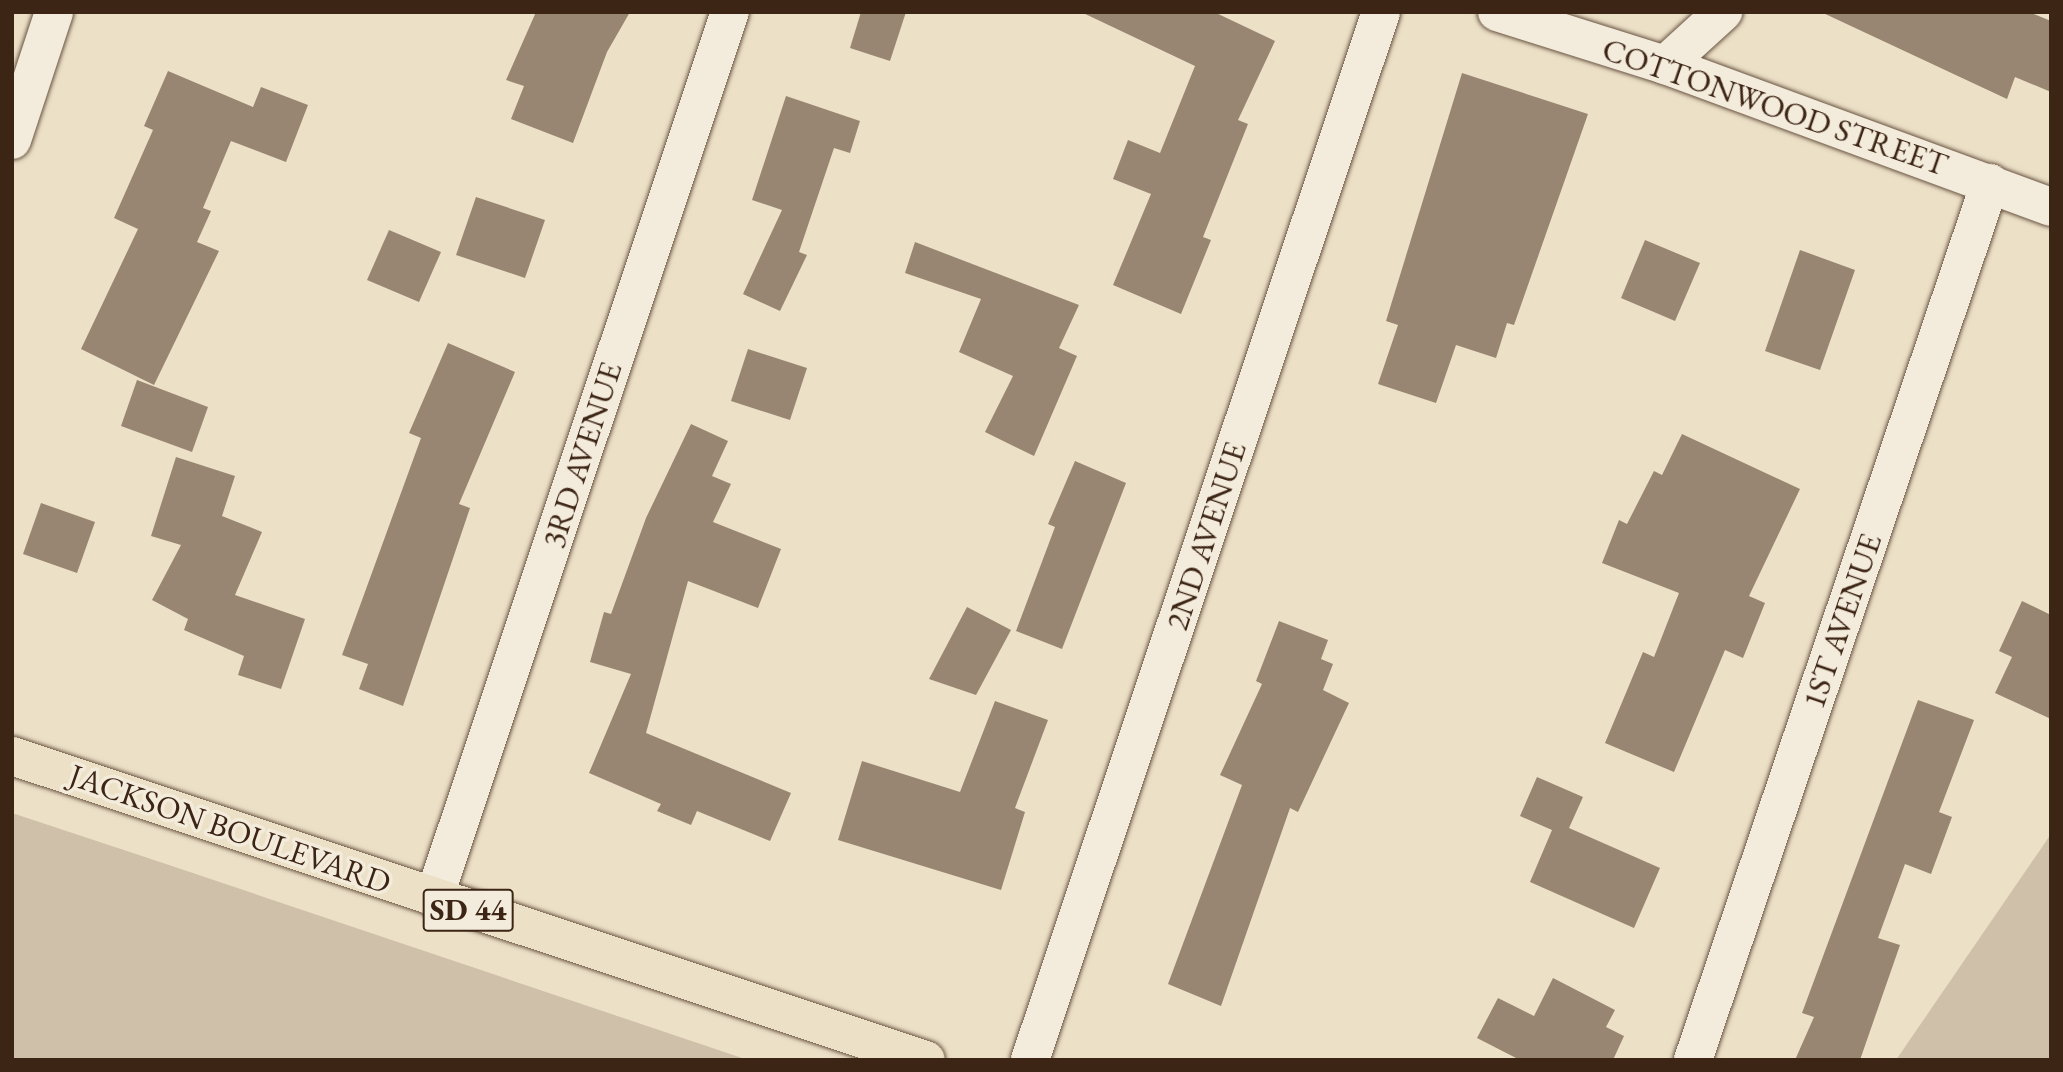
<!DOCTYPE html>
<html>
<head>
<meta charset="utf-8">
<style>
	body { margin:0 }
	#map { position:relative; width:2063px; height:1072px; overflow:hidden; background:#ece0c7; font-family:"EB Garamond",serif }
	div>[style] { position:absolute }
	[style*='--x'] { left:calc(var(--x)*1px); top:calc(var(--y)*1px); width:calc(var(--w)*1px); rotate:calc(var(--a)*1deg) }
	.green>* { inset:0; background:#cec0a9 }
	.building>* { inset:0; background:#988672 }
	.roads { filter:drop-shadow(0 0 2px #695442) drop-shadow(0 0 2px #695442) }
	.minor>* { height:38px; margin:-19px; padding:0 19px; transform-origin:19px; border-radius:19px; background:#f3ebdb }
	.major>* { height:38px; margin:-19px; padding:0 19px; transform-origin:19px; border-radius:19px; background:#ece0c7 }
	span { translate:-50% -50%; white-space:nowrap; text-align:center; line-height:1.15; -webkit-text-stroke:7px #f3ebdb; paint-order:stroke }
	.shield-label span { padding:2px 5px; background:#f3ebdb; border:2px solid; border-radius:5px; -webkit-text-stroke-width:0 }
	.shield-label { font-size:30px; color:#3d2515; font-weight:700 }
	.street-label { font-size:32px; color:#3d2515 }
	.frame { position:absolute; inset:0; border:14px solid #3d2515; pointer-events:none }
</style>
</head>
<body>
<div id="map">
	<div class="green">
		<i style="clip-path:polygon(12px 813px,157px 861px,748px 1060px,12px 1060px)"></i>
		<i style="clip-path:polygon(2051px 834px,2051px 1060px,1896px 1060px)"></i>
	</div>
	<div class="building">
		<i style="clip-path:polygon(536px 12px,630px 12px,607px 52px,573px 143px,511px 119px,524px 86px,506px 80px)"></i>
		<i style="clip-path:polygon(861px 12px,906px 12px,890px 61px,850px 48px)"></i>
		<i style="clip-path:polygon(1081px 12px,1214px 12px,1275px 41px,1238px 120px,1248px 124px,1203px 237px,1211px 240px,1181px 314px,1113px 285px,1151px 194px,1113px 179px,1128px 140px,1160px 153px,1195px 66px)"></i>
		<i style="clip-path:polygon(1821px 12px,2029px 12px,2051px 21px,2051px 92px,2015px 77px,2007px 99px)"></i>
		<i style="clip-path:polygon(168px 71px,253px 107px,261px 87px,308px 105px,286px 162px,231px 141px,203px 208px,211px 211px,197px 242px,219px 251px,154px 385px,81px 349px,138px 229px,114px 218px,153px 130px,144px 126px)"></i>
		<i style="clip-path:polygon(1462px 73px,1588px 114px,1514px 325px,1507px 323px,1496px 358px,1456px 345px,1436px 403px,1378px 384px,1398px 325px,1386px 321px)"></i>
		<i style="clip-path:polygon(786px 96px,860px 121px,850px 153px,834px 148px,799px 252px,807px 255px,780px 311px,743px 294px,782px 210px,752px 200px)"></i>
		<i style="clip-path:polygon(476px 197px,545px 220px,525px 278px,456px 255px)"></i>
		<i style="clip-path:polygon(389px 230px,441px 252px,419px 302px,367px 280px)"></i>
		<i style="clip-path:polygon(1645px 240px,1700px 263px,1675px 321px,1621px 298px)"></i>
		<i style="clip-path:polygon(915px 242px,1079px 305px,1059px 348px,1077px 356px,1034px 456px,985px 432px,1013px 376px,959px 352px,981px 299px,905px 273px)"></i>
		<i style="clip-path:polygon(1800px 250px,1855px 270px,1820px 370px,1765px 351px)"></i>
		<i style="clip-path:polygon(448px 343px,515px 372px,459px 504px,470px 508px,403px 706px,359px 689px,368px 664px,342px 655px,421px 438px,409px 433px)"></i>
		<i style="clip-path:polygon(748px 349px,807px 368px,790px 420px,731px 401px)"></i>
		<i style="clip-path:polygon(137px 380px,208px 407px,192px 452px,121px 426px)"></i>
		<i style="clip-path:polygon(691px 424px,728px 441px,712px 476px,731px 484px,713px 522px,781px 549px,758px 608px,688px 581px,646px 733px,791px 793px,770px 841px,697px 811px,691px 825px,657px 811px,661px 804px,589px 773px,631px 674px,590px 662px,604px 612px,611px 614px,646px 518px)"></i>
		<i style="clip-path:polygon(1682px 434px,1800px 489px,1749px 596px,1765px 603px,1743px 658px,1725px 650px,1674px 772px,1605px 743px,1643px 652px,1654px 657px,1679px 593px,1602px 563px,1619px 520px,1627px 524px,1654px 471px,1662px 475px)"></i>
		<i style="clip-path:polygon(176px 457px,235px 476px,222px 516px,262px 532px,235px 595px,305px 619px,281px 689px,238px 675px,244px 656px,184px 630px,188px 619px,152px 600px,181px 545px,151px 536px)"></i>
		<i style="clip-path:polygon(1075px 461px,1126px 483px,1062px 649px,1016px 631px,1055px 527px,1048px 524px)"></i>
		<i style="clip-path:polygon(41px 503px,95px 522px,77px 573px,23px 554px)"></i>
		<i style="clip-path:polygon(2022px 601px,2051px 615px,2051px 719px,1995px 693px,2012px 657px,1999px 651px)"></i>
		<i style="clip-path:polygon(967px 607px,1011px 630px,976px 695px,929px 679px)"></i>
		<i style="clip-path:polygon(1279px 621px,1328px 640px,1321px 659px,1333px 664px,1323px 690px,1349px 703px,1298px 812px,1290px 808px,1221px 1006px,1168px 984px,1242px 785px,1220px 775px,1262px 684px,1256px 681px)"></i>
		<i style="clip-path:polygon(1918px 700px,1974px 720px,1939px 812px,1952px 817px,1931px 874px,1905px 864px,1878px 938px,1900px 945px,1860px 1060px,1795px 1060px,1814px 1017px,1802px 1013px)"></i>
		<i style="clip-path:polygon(995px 701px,1048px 720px,1015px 808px,1025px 812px,1001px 890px,838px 840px,862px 761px,960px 792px)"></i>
		<i style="clip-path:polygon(1537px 777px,1583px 797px,1569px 828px,1660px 868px,1634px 928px,1530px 882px,1552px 830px,1520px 816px)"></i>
		<i style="clip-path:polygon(1553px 978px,1615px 1010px,1606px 1027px,1624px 1036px,1613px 1060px,1520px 1060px,1477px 1038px,1498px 998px,1534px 1016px)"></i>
	</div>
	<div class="roads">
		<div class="minor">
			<i style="--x:1497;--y:12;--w:176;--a:17.5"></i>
			<i style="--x:1665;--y:65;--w:411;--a:20.2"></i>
			<i style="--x:1665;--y:65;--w:79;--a:-42.4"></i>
			<i style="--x:12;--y:140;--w:135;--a:-71.8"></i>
			<i style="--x:434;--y:898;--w:934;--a:-71.53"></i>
			<i style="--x:1030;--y:1060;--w:1105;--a:-71.48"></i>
			<i style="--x:1693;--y:1060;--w:926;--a:-71.29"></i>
		</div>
		<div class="major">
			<i style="--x:12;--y:756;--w:963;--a:18.4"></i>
		</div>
	</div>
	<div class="shield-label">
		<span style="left:468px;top:910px">SD 44</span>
	</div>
	<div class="street-label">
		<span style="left:1775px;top:107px;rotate:19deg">COTTONWOOD STREET</span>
		<span style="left:582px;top:455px;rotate:-72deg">3RD AVENUE</span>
		<span style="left:1206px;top:536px;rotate:-72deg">2ND AVENUE</span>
		<span style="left:1842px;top:621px;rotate:-71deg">1ST AVENUE</span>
		<span style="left:230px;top:829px;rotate:19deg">JACKSON BOULEVARD</span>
	</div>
	<div class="frame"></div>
</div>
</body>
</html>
